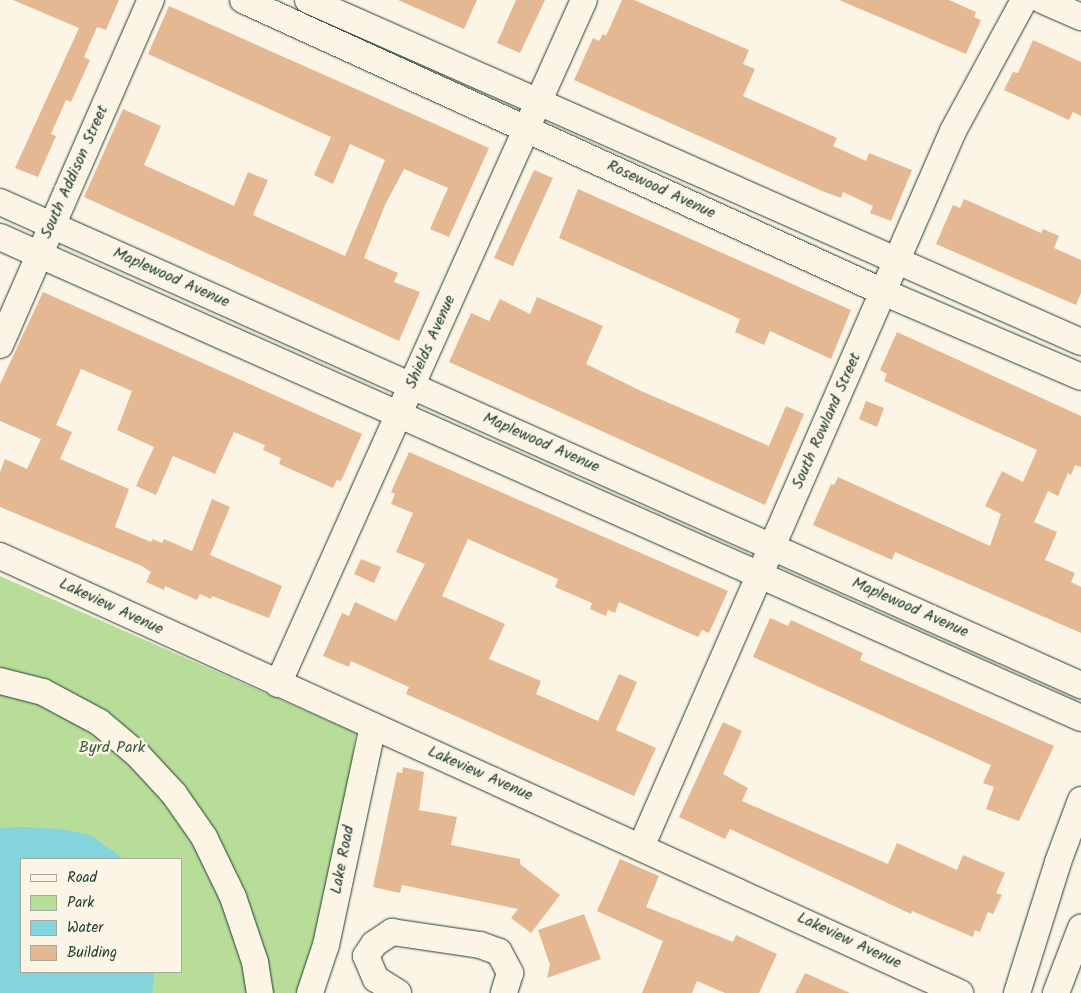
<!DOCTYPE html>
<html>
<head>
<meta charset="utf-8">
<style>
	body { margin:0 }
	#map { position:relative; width:1081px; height:993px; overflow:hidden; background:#fcf5e5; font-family:Kalam,sans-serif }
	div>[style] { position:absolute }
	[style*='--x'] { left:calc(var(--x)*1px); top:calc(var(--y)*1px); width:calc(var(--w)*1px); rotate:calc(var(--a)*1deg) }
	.green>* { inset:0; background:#b7dd98 }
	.water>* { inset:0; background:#83d4dd }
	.building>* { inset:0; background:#e3b893 }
	.roads { filter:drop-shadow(0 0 1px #1f3d34) drop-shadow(0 0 1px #1f3d34) }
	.minor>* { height:26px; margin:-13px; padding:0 13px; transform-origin:13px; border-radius:13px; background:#fcf5e5 }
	span { translate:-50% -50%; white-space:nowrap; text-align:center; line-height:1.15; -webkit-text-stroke:5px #fcf5e5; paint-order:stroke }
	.street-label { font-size:16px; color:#1f3d34 }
	.park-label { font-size:16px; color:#3d5d48 }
	.legend { position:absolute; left:20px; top:858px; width:162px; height:115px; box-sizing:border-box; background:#fcf5e5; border:1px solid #a4ab9e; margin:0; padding:6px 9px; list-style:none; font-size:15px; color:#1f3d34 }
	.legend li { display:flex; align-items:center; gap:10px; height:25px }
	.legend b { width:25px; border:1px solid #a4ab9e }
</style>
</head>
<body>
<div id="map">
	<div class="green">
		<i style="clip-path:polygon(evenodd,0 576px,356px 733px,318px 993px,0 993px,0 576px,21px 859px,181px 859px,181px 972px,21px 972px,21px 859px)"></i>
	</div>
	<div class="water">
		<i style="clip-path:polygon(24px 827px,60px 829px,90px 835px,124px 859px,21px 859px,21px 972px,155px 972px,152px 993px,0 993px,0 828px)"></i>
	</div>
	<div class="building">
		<i style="clip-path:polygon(13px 0,119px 0,106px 30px,97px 27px,84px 57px,90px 60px,71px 102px,66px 100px,51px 134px,56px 136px,38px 177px,15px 168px,79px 28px)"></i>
		<i style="clip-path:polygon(398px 0,477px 0,464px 29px)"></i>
		<i style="clip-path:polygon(516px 0,545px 0,520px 53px,497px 43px)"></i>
		<i style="clip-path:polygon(622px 0,634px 0,749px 50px,743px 64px,755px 69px,743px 96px,837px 138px,833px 146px,866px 161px,869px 153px,912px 170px,891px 221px,870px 213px,873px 206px,843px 192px,841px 198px,822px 191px,574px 80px,593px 38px,599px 41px,603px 34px,606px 36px)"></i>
		<i style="clip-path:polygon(839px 0,949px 0,976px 12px,974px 17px,981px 20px,966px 54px)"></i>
		<i style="clip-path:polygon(169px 6px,489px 148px,449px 237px,430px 229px,448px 188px,404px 169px,385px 205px,364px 258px,398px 273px,394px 282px,420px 292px,399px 341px,84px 197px,123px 109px,161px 126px,144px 165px,234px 206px,248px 172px,268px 180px,253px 215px,345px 256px,385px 160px,350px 144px,333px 184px,314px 175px,331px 137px,148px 54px)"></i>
		<i style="clip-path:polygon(1033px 40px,1081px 62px,1081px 116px,1073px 112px,1069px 120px,1004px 90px,1013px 72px,1018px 73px)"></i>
		<i style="clip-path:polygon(534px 170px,553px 178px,513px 266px,494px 258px)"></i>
		<i style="clip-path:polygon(578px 189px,851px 310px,831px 359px,770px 331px,764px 345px,735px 332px,740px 319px,559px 238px)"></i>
		<i style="clip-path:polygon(964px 199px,1041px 233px,1043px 229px,1059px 236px,1054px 248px,1081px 260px,1081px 293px,1076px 305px,936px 244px,953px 205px,960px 208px)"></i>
		<i style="clip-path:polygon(43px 292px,362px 434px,341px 481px,337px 480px,333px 488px,279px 464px,281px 458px,263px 450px,265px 445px,234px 432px,215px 474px,173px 456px,156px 495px,136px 486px,154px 447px,117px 430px,132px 391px,81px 369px,56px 425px,72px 432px,60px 459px,129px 489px,115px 527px,151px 542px,152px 539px,162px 543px,164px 539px,192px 551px,212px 499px,230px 507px,210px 555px,282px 586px,269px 618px,212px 596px,211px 599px,200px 594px,197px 600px,165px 586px,164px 590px,146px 582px,151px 572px,142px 566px,0 507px,0 472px,5px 459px,27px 469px,41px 439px,0 421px,0 384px)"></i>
		<i style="clip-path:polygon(537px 297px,603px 326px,586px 364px,641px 391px,769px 446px,786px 406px,804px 414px,765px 505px,449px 362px,471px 313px,489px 321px,500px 299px,530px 314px)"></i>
		<i style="clip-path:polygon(897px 332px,1081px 416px,1081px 467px,1075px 465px,1071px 475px,1068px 473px,1058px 496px,1048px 491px,1034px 522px,1057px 532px,1045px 560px,1075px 573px,1071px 582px,1081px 587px,1081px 633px,895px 552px,892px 560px,813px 525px,831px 484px,834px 485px,838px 477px,990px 546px,1001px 514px,985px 506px,1002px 471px,1023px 482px,1037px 450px,884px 381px,887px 374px,880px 370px)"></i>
		<i style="clip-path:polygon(866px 401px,884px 408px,877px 427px,859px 419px)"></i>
		<i style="clip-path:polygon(409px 452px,728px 591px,709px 633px,702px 630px,698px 637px,619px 602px,615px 613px,608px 610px,606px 616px,590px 609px,592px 603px,555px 587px,558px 579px,468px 539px,442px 596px,505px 624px,489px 659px,541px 681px,536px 694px,598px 721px,619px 674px,637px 682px,616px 730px,656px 748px,634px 796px,406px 694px,409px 687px,351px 661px,349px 667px,323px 656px,342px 613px,349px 616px,355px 602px,396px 621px,425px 564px,396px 552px,413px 513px,391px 504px,395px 494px,391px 492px)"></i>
		<i style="clip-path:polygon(361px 559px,381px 567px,374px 583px,354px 574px)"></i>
		<i style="clip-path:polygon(770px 618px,788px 626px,791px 620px,863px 653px,860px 660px,1054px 746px,1019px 821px,986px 809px,994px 787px,983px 783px,991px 765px,753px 657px)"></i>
		<i style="clip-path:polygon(723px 722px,742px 731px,723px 774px,748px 788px,742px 801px,888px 864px,897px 843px,957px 870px,963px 855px,1005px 873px,996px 893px,1002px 895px,993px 914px,988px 912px,980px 932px,975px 930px,973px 937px,912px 911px,911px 914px,730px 829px,725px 839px,679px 817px)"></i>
		<i style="clip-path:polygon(403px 767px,424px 772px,419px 810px,457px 817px,451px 845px,520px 859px,520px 864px,560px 895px,531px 933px,511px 918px,518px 909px,402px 885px,400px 893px,373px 887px,397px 772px,402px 773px)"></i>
		<i style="clip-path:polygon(620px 859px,659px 876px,646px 907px,733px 942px,736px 935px,777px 954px,759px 993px,725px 993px,697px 981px,692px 993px,642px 993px,663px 941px,597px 911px)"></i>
		<i style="clip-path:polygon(584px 914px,601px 959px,547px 978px,550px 965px,538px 930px)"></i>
		<i style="clip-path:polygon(805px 973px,850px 993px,795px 993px)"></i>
	</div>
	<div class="roads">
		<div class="minor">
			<i style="--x:243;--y:0;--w:703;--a:24.52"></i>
			<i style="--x:883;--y:292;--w:215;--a:23.2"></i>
			<i style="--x:308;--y:0;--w:845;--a:23.87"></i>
			<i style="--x:1042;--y:0;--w:43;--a:23.6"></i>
			<i style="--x:0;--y:202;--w:1184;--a:24.08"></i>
			<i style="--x:0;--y:237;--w:1183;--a:23.99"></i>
			<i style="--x:0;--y:345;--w:377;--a:-66.4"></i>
			<i style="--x:0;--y:556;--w:1055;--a:24.48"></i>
			<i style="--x:0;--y:681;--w:44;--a:14.3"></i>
			<i style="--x:43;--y:692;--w:64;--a:28.2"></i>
			<i style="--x:99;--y:722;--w:50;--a:40.1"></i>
			<i style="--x:137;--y:754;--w:54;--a:47.2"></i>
			<i style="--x:174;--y:794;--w:52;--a:55.1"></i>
			<i style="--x:204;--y:837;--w:67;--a:64.2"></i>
			<i style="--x:233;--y:897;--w:69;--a:71.3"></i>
			<i style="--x:255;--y:962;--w:31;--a:81"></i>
			<i style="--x:278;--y:684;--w:749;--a:-65.9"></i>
			<i style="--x:641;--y:847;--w:781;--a:-66.45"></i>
			<i style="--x:953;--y:131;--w:149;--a:-61.5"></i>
			<i style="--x:366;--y:956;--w:14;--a:-56"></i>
			<i style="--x:374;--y:944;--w:22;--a:-34"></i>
			<i style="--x:392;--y:932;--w:89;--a:8.4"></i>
			<i style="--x:480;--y:945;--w:20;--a:20"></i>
			<i style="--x:499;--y:952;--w:24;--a:62"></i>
			<i style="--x:510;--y:973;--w:21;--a:107"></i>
			<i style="--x:366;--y:956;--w:25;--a:67"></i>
			<i style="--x:376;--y:979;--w:26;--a:32"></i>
			<i style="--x:310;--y:993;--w:51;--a:-71.6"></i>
			<i style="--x:326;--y:945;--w:224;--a:-77.9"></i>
			<i style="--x:1017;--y:993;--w:137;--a:-72.6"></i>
			<i style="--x:1058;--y:862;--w:66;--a:-69.6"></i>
			<i style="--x:1056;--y:993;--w:70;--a:-69"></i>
		</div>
	</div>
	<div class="street-label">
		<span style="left:75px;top:172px;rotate:-66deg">South Addison Street</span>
		<span style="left:661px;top:190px;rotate:25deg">Rosewood Avenue</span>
		<span style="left:171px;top:278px;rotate:24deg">Maplewood Avenue</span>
		<span style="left:431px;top:342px;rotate:-66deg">Shields Avenue</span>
		<span style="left:827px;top:421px;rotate:-66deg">South Rowland Street</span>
		<span style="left:541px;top:443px;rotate:24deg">Maplewood Avenue</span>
		<span style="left:111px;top:607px;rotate:25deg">Lakeview Avenue</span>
		<span style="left:910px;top:608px;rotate:24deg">Maplewood Avenue</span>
		<span style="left:480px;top:774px;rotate:24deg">Lakeview Avenue</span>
		<span style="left:343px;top:860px;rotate:-79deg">Lake Road</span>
		<span style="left:849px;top:941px;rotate:25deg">Lakeview Avenue</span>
	</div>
	<div class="park-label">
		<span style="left:112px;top:748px">Byrd Park</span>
	</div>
	<ul class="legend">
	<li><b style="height:6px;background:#fcf5e5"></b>Road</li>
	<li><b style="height:14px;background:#b7dd98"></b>Park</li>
	<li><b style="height:14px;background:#83d4dd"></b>Water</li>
	<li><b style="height:14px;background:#e3b893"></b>Building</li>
	</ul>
</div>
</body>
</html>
